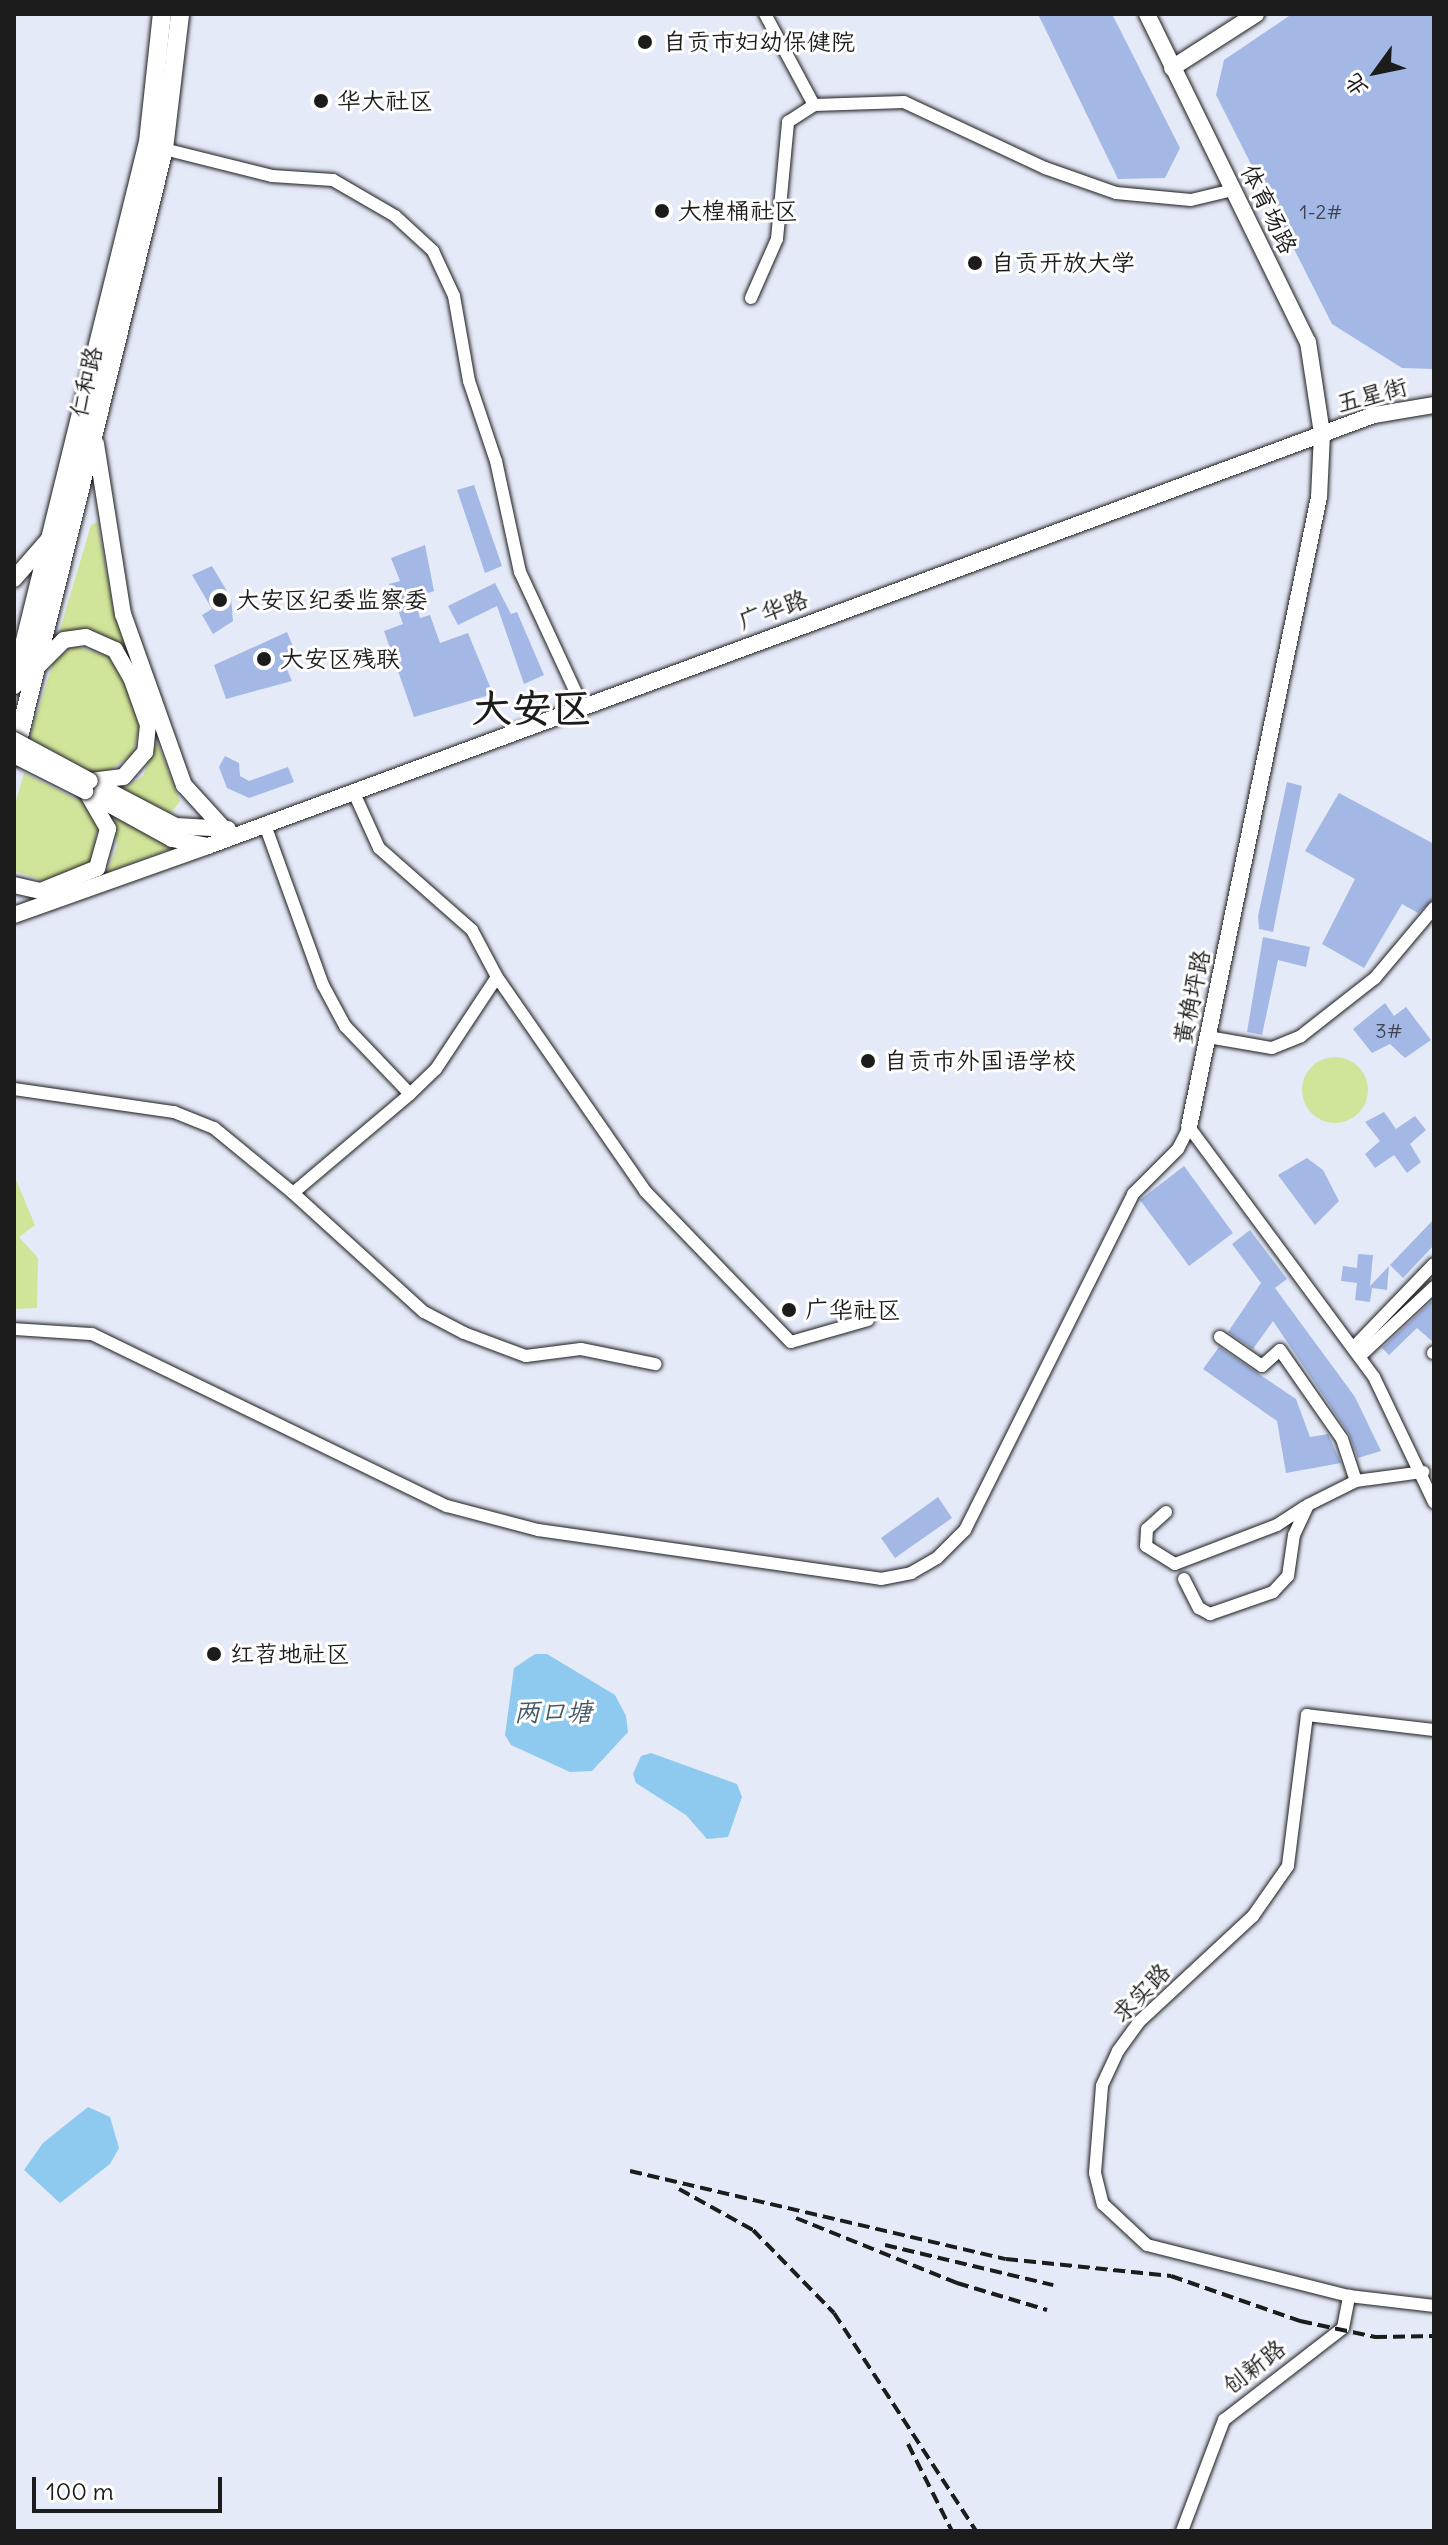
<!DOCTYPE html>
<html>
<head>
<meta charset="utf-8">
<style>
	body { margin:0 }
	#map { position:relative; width:1448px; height:2545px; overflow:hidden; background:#e4eaf8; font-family:Delius,"LXGW WenKai TC",sans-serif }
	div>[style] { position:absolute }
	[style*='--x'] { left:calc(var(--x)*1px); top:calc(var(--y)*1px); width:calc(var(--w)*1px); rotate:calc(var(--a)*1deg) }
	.green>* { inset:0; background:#d0e59a }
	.round { border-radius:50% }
	.water>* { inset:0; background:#8ecaef }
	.building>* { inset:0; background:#a4b8e6 }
	.roads { filter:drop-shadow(0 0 2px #1c1c1c) drop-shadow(0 0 2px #1c1c1c) }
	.street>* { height:12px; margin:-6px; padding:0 6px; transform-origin:6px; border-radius:6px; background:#fff }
	.secondary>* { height:16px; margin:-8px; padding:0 8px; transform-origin:8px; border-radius:8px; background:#fff }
	.primary>* { height:18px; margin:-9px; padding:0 9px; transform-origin:9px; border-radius:9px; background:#fff }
	.rail>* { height:4px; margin-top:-2px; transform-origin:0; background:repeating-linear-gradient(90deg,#1c1c1c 0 12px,transparent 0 18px) }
	.bridges { filter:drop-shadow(0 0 2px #1c1c1c) drop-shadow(0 0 2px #1c1c1c) }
	.secondary-bridge>* { height:16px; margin:-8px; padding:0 8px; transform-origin:8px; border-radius:8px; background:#fff }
	.dots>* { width:22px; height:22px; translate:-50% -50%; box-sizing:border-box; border:4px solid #fff; border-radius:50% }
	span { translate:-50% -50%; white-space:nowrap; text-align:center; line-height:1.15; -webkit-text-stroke:6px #fff; paint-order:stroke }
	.number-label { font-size:20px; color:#3e434e }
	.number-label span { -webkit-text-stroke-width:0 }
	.poi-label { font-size:24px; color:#1c1c1c }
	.left { translate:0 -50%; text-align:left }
	.street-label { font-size:24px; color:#1c1c1c }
	.water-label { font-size:26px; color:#445966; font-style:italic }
	.town-label { font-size:40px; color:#1c1c1c; font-weight:700 }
	.frame { position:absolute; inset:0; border:16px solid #1c1c1c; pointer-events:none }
	.north { position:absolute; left:1336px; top:32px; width:80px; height:80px; -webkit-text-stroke:6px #fff; paint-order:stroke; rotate:237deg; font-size:22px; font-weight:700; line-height:32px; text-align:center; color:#1c1c1c }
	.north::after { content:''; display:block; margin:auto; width:28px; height:36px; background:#1c1c1c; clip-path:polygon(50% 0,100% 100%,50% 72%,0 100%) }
	.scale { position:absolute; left:32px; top:2477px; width:190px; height:36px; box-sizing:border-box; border:4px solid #1c1c1c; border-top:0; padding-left:10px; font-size:24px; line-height:28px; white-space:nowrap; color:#1c1c1c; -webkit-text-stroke:6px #fff; paint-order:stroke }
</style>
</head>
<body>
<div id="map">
	<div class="green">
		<i style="clip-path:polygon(97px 522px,112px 602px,127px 647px,92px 630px,59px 633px,91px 525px)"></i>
		<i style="clip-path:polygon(74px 646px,108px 656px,123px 677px,140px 725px,133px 753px,108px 772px,95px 773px,29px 738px,54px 660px)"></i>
		<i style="clip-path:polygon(157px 742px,180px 801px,171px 813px,122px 789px,143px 776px)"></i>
		<i style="clip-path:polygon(24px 773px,82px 802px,98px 825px,91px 862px,47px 882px,14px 871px,14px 808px)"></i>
		<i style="clip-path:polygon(114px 817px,172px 848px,106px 873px,117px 847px)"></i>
		<i class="round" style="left:1302px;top:1057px;width:66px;height:66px"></i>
		<i style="clip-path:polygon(14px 1175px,35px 1225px,19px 1237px,38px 1258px,37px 1308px,14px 1309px)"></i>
	</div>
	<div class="water">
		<i style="clip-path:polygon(535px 1654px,547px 1654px,615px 1695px,626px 1716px,628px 1732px,592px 1771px,570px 1772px,511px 1745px,505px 1735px,514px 1668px)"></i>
		<i style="clip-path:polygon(651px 1753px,737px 1784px,742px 1797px,728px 1837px,707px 1839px,686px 1815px,636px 1783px,633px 1774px,641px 1756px)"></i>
		<i style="clip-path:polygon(88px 2107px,110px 2117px,119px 2148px,110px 2164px,60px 2203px,24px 2170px,43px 2143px)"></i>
	</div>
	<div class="building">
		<i style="clip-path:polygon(1038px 14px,1112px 14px,1180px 148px,1165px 178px,1118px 179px)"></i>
		<i style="clip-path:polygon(1292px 14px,1434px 14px,1434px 369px,1402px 368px,1332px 324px,1216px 95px,1224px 60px)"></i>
		<i style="clip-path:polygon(474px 485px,502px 566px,485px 573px,457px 490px)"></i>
		<i style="clip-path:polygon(425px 545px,434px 591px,414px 598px,420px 618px,430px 615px,440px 643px,468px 633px,493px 694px,414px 717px,384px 631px,403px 624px,389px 584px,400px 581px,391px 558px)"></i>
		<i style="clip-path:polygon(212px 566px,231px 598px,233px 621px,213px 634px,202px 615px,212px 609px,192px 575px)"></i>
		<i style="clip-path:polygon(495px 583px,511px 614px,517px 612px,544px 675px,524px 684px,497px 606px,458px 625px,448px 606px)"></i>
		<i style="clip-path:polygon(287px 632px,296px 654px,283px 660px,292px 681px,226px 699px,214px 665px)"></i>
		<i style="clip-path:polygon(225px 756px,239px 763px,240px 776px,249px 781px,288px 767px,294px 782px,249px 798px,227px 788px,219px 767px)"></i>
		<i style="clip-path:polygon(1287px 782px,1302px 786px,1273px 932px,1259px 929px,1258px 916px)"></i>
		<i style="clip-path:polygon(1339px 793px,1434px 844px,1434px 899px,1418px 913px,1402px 904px,1364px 968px,1322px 944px,1355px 879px,1305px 851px)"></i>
		<i style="clip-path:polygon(1263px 937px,1310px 947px,1306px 967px,1278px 960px,1262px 1035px,1247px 1032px)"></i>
		<i style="clip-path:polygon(1385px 1003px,1394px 1016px,1406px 1007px,1431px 1040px,1405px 1058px,1390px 1044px,1372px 1053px,1353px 1029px)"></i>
		<i style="clip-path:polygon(1384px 1112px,1396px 1129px,1415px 1116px,1426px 1130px,1410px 1144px,1421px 1162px,1407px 1173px,1394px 1155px,1375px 1168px,1365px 1154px,1380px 1141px,1365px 1122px)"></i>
		<i style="clip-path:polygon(1307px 1158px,1323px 1170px,1339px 1201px,1315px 1225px,1278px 1175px)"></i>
		<i style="clip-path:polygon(1184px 1166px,1233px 1233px,1189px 1266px,1140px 1200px)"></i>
		<i style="clip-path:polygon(1434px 1219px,1434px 1245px,1403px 1278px,1390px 1265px)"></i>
		<i style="clip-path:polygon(1250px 1230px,1287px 1279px,1275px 1288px,1355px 1397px,1381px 1451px,1358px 1458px,1349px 1434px,1273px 1321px,1253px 1349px,1228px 1332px,1261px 1283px,1232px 1244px)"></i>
		<i style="clip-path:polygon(1358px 1254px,1373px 1255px,1370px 1286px,1389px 1266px,1387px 1290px,1372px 1288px,1370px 1302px,1355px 1300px,1357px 1283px,1341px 1281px,1343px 1266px,1357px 1268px)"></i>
		<i style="clip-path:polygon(1434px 1299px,1434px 1343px,1417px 1328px,1389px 1355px,1382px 1348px)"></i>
		<i style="clip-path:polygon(1219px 1347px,1296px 1399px,1310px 1437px,1328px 1434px,1341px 1463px,1286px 1473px,1277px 1421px,1203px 1369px)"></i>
		<i style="clip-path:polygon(938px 1497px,952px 1518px,895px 1558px,881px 1538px)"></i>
	</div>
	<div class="roads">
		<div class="street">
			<i style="--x:765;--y:14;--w:103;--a:61.7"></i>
			<i style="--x:164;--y:149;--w:111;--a:14"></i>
			<i style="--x:272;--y:176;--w:61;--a:3.8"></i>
			<i style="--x:333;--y:180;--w:72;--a:30.1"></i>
			<i style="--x:395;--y:216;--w:52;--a:42.6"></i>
			<i style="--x:433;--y:251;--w:50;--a:65"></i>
			<i style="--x:454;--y:296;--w:86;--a:80"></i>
			<i style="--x:469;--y:381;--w:84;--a:71.4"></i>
			<i style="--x:496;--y:461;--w:114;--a:77.8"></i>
			<i style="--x:520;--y:572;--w:150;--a:65.1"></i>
			<i style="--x:751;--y:298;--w:64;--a:-66.2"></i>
			<i style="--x:777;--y:239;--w:118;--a:-84.6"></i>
			<i style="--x:788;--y:122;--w:31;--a:-33"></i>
			<i style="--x:814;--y:105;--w:90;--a:-1.9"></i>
			<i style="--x:904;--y:102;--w:156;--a:25.1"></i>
			<i style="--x:1045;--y:168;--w:75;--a:19.4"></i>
			<i style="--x:1116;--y:193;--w:75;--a:5.3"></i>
			<i style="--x:1191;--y:200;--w:43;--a:-13.4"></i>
			<i style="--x:265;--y:825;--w:170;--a:70.1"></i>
			<i style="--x:323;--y:985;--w:47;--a:61.8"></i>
			<i style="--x:345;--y:1026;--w:94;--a:46.3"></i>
			<i style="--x:410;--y:1094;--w:36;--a:-44"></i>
			<i style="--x:436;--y:1069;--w:110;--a:-56.5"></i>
			<i style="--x:497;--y:977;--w:53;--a:-118"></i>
			<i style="--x:472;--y:930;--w:124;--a:-138.6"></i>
			<i style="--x:379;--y:848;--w:60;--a:-114.4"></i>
			<i style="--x:497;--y:977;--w:260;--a:55.3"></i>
			<i style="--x:645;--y:1191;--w:210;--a:46"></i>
			<i style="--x:791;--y:1342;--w:80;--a:-15.9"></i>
			<i style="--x:1208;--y:1037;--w:65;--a:9.8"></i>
			<i style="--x:1272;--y:1048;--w:31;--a:-22"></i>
			<i style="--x:1301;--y:1036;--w:94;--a:-38.1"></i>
			<i style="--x:1375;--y:978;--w:92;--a:-49.9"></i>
			<i style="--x:14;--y:1089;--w:162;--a:8.2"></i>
			<i style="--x:174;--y:1112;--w:43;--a:21.8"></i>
			<i style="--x:214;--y:1128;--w:102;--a:39.4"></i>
			<i style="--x:293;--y:1193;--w:153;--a:-40.2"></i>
			<i style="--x:293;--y:1193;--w:177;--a:42.3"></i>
			<i style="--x:424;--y:1312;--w:45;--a:27.7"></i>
			<i style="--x:464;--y:1333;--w:66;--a:20.4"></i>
			<i style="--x:526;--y:1356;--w:55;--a:-7.3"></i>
			<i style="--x:581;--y:1349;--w:76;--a:11.5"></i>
			<i style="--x:14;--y:1329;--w:78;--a:3.7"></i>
			<i style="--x:92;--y:1334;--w:394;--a:25.9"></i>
			<i style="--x:447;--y:1506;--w:94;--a:14.8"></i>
			<i style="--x:538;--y:1530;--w:346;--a:8.1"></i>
			<i style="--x:881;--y:1579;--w:31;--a:-11"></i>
			<i style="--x:911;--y:1573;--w:30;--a:-30"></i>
			<i style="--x:937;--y:1558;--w:40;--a:-45"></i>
			<i style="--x:965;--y:1530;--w:376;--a:-63.4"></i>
			<i style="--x:1133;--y:1194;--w:64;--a:-45"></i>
			<i style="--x:1178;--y:1149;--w:25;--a:-63"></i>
			<i style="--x:1189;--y:1127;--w:311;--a:53.5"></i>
			<i style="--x:1374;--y:1377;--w:139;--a:64.4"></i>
			<i style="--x:1220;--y:1337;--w:51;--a:34.6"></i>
			<i style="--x:1262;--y:1366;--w:24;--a:-42"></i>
			<i style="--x:1280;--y:1350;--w:108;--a:55.1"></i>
			<i style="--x:1342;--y:1439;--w:44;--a:71.6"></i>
			<i style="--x:1354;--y:1347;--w:115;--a:-46.1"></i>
			<i style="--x:1433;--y:1353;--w:1;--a:-45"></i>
			<i style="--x:1360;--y:1356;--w:101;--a:-43"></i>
			<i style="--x:1166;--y:1512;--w:25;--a:138"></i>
			<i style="--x:1147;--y:1529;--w:17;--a:93"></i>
			<i style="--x:1146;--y:1546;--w:34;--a:32"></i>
			<i style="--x:1175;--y:1564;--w:109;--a:-20.9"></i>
			<i style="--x:1277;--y:1525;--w:33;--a:-33"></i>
			<i style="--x:1184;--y:1579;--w:33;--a:63"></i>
			<i style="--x:1199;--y:1608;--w:13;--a:29"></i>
			<i style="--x:1210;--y:1614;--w:67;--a:-19.2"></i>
			<i style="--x:1273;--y:1592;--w:22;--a:-47"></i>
			<i style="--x:1288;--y:1576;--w:41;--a:-81.7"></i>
			<i style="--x:1294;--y:1535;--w:33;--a:-65"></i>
			<i style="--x:1308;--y:1505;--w:54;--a:-26.6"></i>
			<i style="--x:1356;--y:1481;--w:68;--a:-7.7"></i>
			<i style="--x:1434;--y:1730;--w:128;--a:-173.3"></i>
			<i style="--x:1307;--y:1715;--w:152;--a:97.2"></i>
			<i style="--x:1288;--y:1866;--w:61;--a:125"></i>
			<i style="--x:1253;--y:1916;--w:156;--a:137.1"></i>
			<i style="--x:1139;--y:2022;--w:36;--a:126"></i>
			<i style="--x:1118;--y:2051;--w:38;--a:115"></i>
			<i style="--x:1102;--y:2086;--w:87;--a:94.6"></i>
			<i style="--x:1095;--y:2173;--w:32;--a:76"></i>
			<i style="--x:1103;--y:2204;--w:60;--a:43"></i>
			<i style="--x:1147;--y:2245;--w:208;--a:14.2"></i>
			<i style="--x:1349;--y:2296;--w:86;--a:6.7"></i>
			<i style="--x:1182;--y:2531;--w:119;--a:-69.3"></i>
			<i style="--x:1224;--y:2420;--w:150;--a:-37.7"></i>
			<i style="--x:1343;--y:2328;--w:33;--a:-79"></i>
		</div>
		<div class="secondary">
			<i style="--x:1147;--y:14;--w:365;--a:63.9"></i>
			<i style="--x:1308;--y:342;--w:93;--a:81.3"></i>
			<i style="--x:1322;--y:434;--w:63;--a:92.7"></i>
			<i style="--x:1319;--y:497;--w:643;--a:101.66"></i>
			<i style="--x:1172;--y:68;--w:100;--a:-32.7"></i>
			<i style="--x:96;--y:444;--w:172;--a:81"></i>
			<i style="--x:123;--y:614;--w:182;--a:70.4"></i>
			<i style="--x:184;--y:785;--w:58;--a:47.8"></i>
			<i style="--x:14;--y:579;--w:53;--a:-48.8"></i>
			<i style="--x:39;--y:665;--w:35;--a:-45"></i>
			<i style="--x:64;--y:640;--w:22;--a:-8"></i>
			<i style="--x:86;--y:637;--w:32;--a:24"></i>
			<i style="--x:115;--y:650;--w:34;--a:60"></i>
			<i style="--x:132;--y:680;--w:48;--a:70.4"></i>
			<i style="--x:148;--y:725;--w:27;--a:96"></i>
			<i style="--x:145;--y:752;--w:33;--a:131"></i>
			<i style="--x:123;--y:777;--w:33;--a:173"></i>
			<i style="--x:94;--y:783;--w:93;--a:27.7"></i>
			<i style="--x:176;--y:826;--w:52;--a:3.3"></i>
			<i style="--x:85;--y:791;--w:99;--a:28.9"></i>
			<i style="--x:172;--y:839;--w:37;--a:11"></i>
			<i style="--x:208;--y:846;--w:1243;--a:-20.29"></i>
			<i style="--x:1374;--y:415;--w:61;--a:-9.5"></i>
			<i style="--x:14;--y:885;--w:28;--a:13"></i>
			<i style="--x:41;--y:891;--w:61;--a:-22.3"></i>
			<i style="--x:97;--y:868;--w:41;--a:-74.2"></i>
			<i style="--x:108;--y:829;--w:38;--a:-120"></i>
			<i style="--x:14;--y:915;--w:203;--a:-19.6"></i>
		</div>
		<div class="primary">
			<i style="--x:14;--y:685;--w:559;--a:-76.14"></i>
			<i style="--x:148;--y:142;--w:129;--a:-83.8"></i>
			<i style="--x:14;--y:757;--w:626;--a:-76.14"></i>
			<i style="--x:164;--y:149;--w:136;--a:-83.2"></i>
		</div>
	</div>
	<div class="rail">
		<i style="--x:630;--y:2171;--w:386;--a:13.2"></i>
		<i style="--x:1006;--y:2259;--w:166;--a:5.9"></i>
		<i style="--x:1171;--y:2276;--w:137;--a:19.2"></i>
		<i style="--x:1300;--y:2321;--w:77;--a:12"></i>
		<i style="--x:1375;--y:2337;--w:59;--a:-1"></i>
		<i style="--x:679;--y:2189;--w:85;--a:29"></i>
		<i style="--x:753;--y:2230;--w:116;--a:45.7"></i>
		<i style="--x:834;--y:2313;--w:260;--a:56.9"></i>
		<i style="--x:796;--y:2218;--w:174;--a:22"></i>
		<i style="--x:957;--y:2283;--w:94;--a:16.7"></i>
		<i style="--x:885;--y:2245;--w:173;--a:13.4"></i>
		<i style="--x:908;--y:2444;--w:97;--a:63.2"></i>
	</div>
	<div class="bridges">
		<div class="secondary-bridge">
			<i style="--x:14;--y:740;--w:86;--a:28.3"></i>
			<i style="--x:14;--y:755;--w:80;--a:26.9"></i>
		</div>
	</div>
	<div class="dots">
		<i style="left:645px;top:42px;background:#1c1c1c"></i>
		<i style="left:321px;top:101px;background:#1c1c1c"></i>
		<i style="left:662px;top:211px;background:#1c1c1c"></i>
		<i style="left:975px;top:263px;background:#1c1c1c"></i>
		<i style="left:220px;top:600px;background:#1c1c1c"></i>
		<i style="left:264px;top:659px;background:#1c1c1c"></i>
		<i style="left:868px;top:1061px;background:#1c1c1c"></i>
		<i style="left:789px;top:1310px;background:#1c1c1c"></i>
		<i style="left:214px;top:1654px;background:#1c1c1c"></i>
	</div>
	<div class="number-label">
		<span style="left:1321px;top:211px">1-2#</span>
		<span style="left:1389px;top:1030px">3#</span>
	</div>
	<div class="poi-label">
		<span class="left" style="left:663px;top:42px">自贡市妇幼保健院</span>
		<span class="left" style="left:337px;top:101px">华大社区</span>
		<span class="left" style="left:678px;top:211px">大楻桶社区</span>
		<span class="left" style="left:991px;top:263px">自贡开放大学</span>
		<span class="left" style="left:236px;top:600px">大安区纪委监察委</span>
		<span class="left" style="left:280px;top:659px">大安区残联</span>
		<span class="left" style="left:884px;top:1061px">自贡市外国语学校</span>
		<span class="left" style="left:805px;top:1310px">广华社区</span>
		<span class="left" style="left:230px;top:1654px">红苕地社区</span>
	</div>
	<div class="street-label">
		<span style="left:1269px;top:209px;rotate:64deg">体育场路</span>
		<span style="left:86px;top:382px;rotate:-77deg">仁和路</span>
		<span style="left:1372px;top:395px;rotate:-15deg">五星街</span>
		<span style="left:773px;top:610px;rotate:-20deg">广华路</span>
		<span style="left:1192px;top:997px;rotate:-78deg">黄桷坪路</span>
		<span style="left:1141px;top:1993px;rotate:-46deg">求实路</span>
		<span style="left:1254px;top:2367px;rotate:-38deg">创新路</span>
	</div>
	<div class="water-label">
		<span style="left:553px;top:1712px">两口塘</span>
	</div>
	<div class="town-label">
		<span style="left:532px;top:708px">大安区</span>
	</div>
	<div class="frame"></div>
	<div class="north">北</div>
	<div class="scale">100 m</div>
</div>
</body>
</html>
